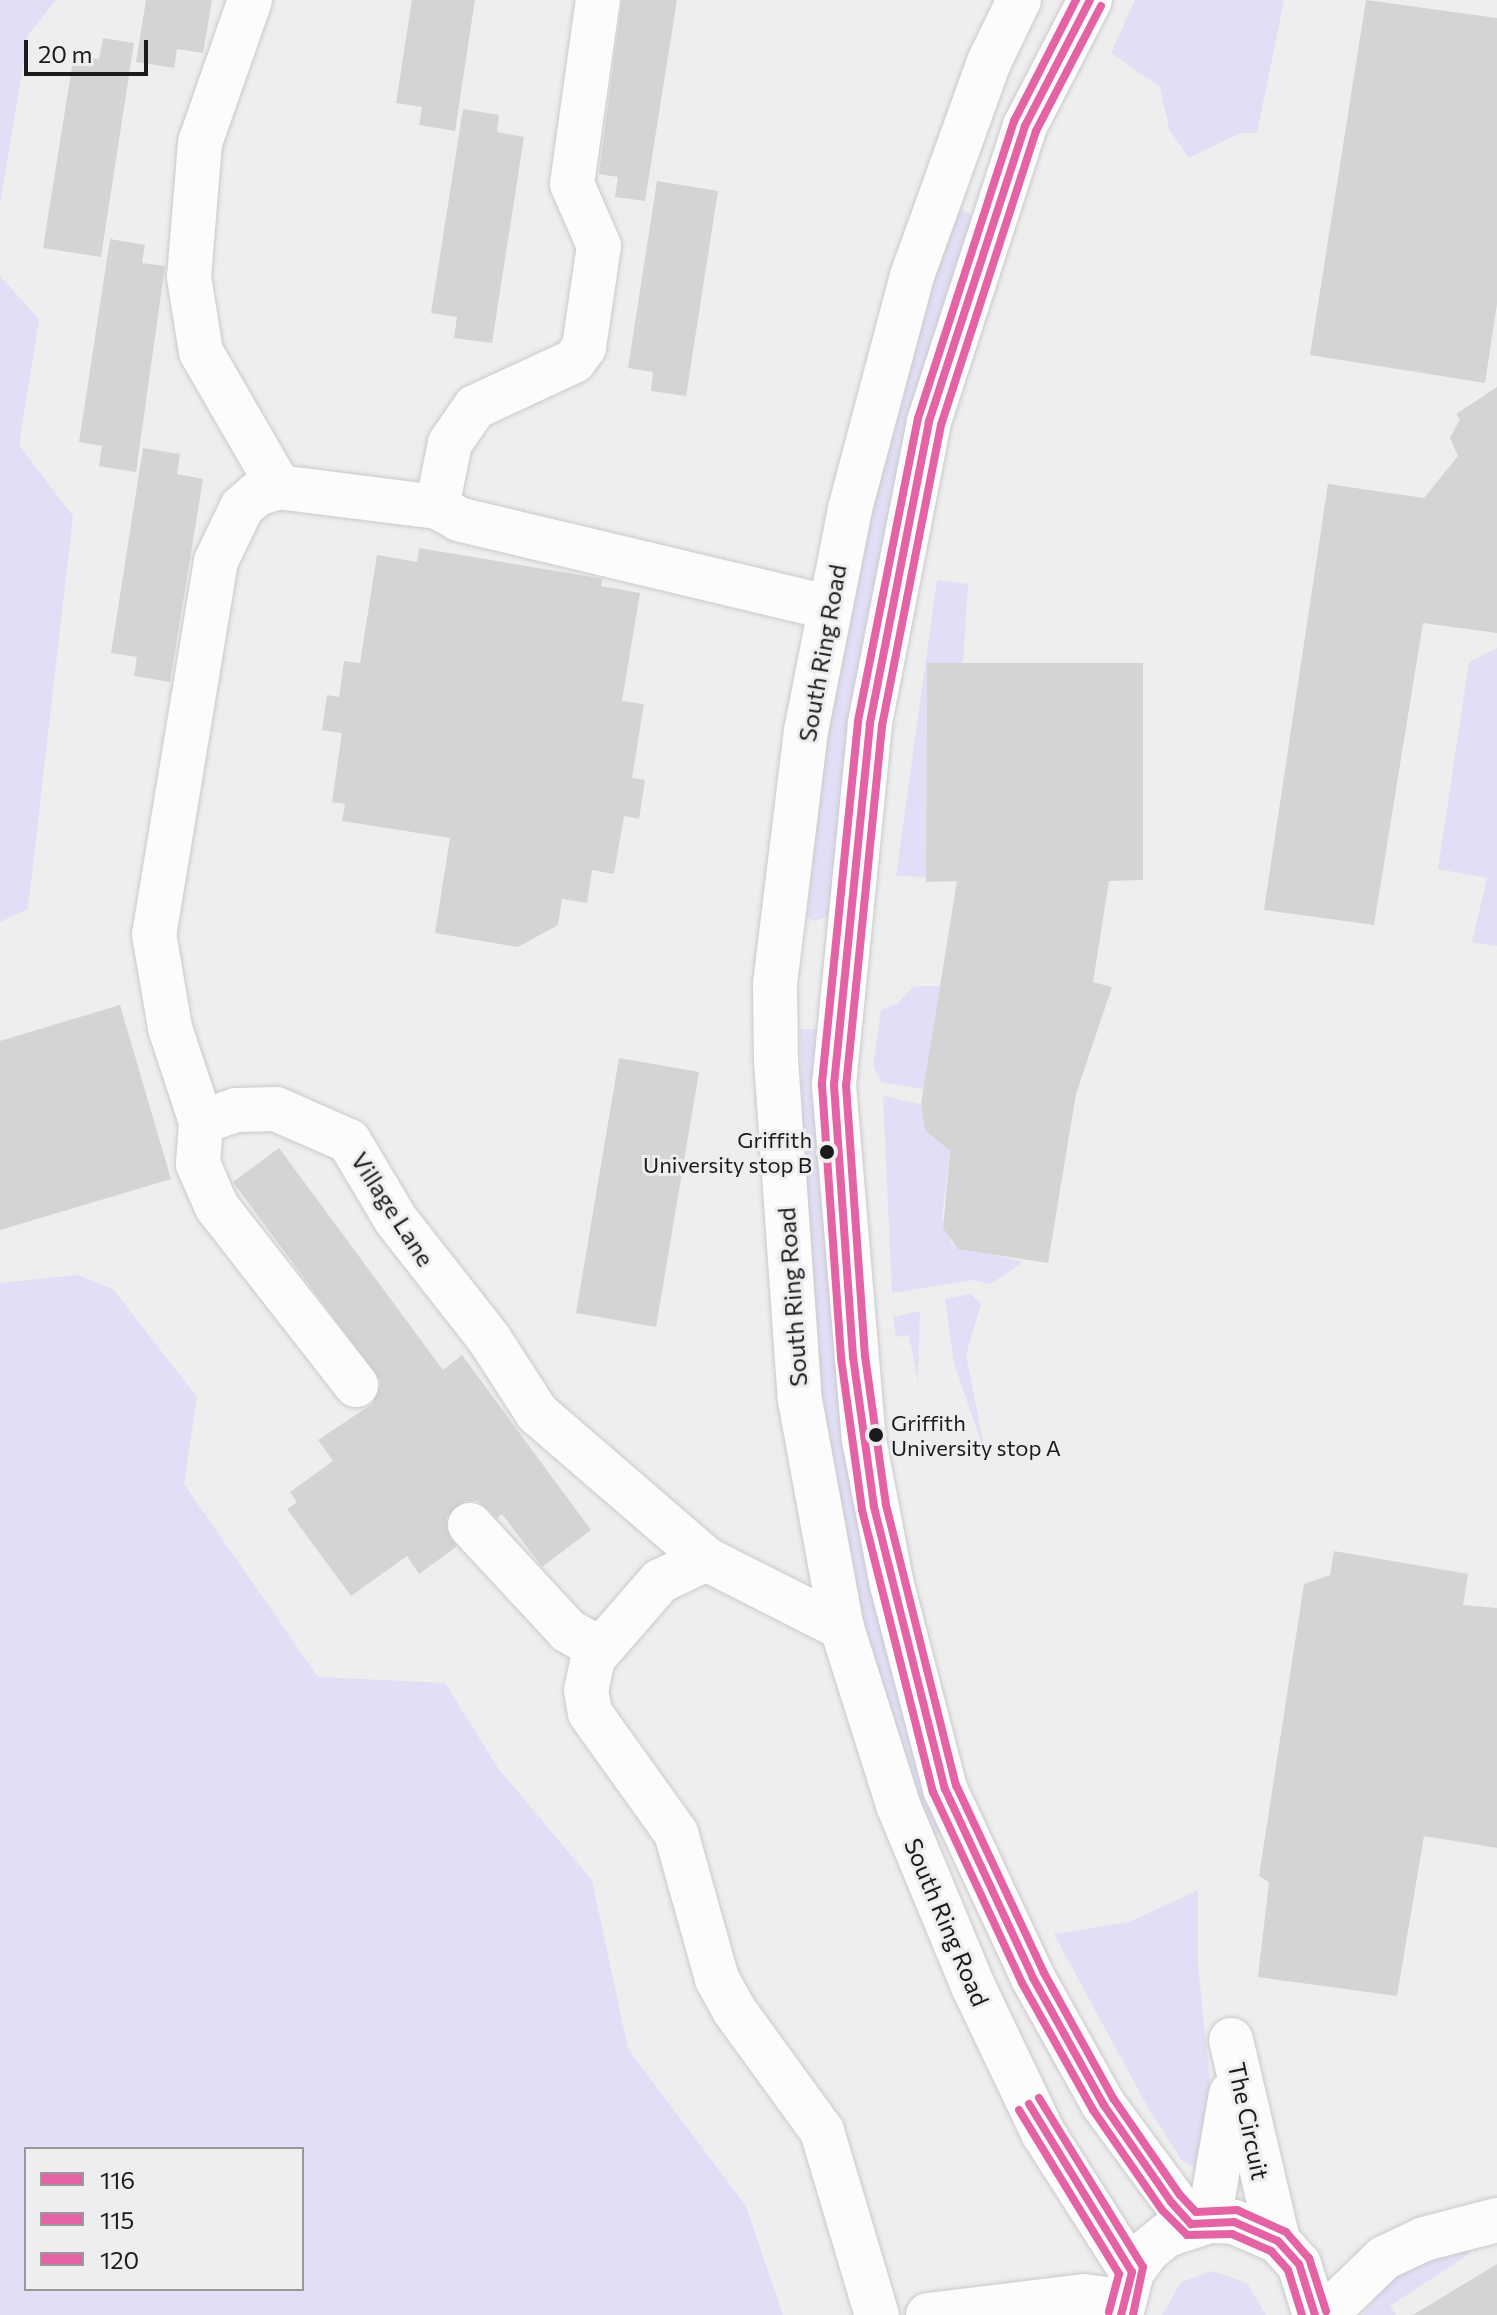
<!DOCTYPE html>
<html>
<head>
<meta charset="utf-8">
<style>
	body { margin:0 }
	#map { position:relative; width:1497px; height:2315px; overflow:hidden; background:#eeeeef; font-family:Commissioner,sans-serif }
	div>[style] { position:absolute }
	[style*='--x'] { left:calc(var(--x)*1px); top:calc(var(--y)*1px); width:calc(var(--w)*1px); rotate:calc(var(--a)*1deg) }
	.green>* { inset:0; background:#e2def5 }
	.building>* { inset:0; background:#d4d4d5 }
	.roads { filter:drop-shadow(0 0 2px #cacacb) drop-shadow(0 0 2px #cacacb) }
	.minor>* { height:44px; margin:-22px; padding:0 22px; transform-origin:22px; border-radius:22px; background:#fcfcfd }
	.bus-1>* { height:8px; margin:-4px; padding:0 4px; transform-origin:4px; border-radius:4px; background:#e463a4 }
	.bus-2>* { height:8px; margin:-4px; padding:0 4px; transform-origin:4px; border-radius:4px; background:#e463a4 }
	.bus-3>* { height:8px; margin:-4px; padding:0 4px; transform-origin:4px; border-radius:4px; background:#e463a4 }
	.dots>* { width:22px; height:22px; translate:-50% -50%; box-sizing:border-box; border:4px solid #eeedf0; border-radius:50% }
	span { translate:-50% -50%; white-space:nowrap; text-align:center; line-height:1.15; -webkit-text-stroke:6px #eeedf0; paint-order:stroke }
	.bus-label { font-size:22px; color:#1b1b1c }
	.right { translate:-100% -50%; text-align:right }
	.left { translate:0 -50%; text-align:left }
	.street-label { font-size:24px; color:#1b1b1c }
	.legend { position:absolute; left:24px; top:2147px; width:280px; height:144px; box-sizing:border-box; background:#eeedf0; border:2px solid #9a999b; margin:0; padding:10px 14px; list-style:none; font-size:24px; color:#1b1b1c }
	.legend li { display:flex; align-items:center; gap:16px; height:40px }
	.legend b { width:40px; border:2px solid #9a999b }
	.scale { position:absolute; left:24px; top:40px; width:124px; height:36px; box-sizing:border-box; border:4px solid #1b1b1c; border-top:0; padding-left:10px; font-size:24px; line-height:28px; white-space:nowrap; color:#1b1b1c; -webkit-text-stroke:6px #eeedf0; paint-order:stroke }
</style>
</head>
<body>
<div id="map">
	<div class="green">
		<i style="clip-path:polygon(0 0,56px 0,28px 35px,0 203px)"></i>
		<i style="clip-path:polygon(1135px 0,1284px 0,1257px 133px,1240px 133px,1189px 158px,1169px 129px,1160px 87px,1111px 53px)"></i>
		<i style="clip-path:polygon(956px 206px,975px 217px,925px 371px,881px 549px,844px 760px,829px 916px,814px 921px,807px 917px,824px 741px,891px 409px)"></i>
		<i style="clip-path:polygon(0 276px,39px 319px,19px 445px,73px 516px,28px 909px,0 922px)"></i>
		<i style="clip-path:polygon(937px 580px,968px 584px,963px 663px,927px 663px,926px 877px,896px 876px)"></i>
		<i style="clip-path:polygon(1497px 648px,1497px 946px,1472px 942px,1487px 878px,1438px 869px,1469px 662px)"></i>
		<i style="clip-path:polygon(914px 986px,940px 986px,924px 1089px,881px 1082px,873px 1066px,881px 1010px,897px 1004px)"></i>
		<i style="clip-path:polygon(800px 1029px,825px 1029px,826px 1126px,951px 1828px,928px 1839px,856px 1597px,823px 1412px,804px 1178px)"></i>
		<i style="clip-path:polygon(883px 1096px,921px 1104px,925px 1130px,950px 1148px,942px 1219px,952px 1244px,1023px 1262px,991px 1284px,971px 1280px,892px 1293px)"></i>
		<i style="clip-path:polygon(evenodd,78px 1275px,113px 1289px,197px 1397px,184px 1484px,318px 1677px,445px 1683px,498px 1768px,592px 1880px,628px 2049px,746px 2206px,783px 2315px,0 2315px,0 1283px,78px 1275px,26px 2149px,302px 2149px,302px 2289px,26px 2289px,26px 2149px)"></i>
		<i style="clip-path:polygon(971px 1294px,981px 1304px,966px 1355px,986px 1457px,954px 1363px,945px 1299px)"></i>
		<i style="clip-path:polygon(920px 1311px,918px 1383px,909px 1335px,896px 1337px,893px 1317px)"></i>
		<i style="clip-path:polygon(1198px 1890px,1198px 1965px,1213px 2111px,1199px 2169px,1182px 2161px,1147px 2106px,1054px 1934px,1129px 1922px)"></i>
		<i style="clip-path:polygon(1467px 2242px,1469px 2254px,1390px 2306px,1396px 2315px,1363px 2315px,1373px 2301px,1371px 2284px)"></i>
		<i style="clip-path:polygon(1212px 2271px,1247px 2283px,1266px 2315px,1162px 2315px,1181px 2282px)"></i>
	</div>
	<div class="building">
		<i style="clip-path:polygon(146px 0,212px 0,203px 53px,177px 49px,174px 68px,136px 62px)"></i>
		<i style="clip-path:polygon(412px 0,475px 0,455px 131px,419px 125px,422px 107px,396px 103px)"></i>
		<i style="clip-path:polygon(622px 0,677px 0,645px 201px,615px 197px,618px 177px,599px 174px)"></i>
		<i style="clip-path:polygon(1366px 0,1497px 18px,1497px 304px,1485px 383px,1310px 355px)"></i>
		<i style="clip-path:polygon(103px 38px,134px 43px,101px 257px,43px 248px,74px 54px,99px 59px)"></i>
		<i style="clip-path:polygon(463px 109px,499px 115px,497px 132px,524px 137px,492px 343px,454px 338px,457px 317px,431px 313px)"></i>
		<i style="clip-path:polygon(657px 181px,718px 191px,686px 396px,651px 391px,653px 372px,628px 368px)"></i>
		<i style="clip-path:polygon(110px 239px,145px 245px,142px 263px,165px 266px,136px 472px,99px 466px,102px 446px,79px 442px)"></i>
		<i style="clip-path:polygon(1497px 387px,1497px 633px,1423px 623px,1374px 925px,1264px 910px,1328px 484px,1424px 498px,1458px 456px,1450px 438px,1460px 419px,1456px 414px)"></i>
		<i style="clip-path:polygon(143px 448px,180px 454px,177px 474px,203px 479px,170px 682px,134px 676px,137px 657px,111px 653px)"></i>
		<i style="clip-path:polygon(419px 548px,592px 577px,602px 579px,601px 586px,640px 593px,622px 701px,644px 704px,632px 778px,645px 780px,639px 819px,624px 816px,614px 874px,592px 870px,587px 903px,562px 899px,558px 925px,518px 947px,435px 933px,450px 838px,342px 821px,345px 804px,332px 802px,342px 733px,322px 730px,327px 695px,339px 697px,344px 661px,360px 663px,377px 555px,417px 562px)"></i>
		<i style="clip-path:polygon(927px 663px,1143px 663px,1143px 880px,1109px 881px,1093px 982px,1112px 987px,1076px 1094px,1048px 1263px,958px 1249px,943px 1228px,950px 1151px,925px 1130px,921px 1104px,957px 881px,926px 882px)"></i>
		<i style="clip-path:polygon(120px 1005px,171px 1179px,0 1230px,0 1041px)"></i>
		<i style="clip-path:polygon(619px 1058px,699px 1072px,656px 1327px,576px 1313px)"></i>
		<i style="clip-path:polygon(279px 1148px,443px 1370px,462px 1355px,591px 1530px,542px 1567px,502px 1514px,497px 1518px,478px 1501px,465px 1501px,446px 1518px,456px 1547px,419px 1574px,407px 1556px,351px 1596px,287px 1509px,297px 1502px,290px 1492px,333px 1461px,318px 1440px,372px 1404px,381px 1382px,233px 1182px)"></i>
		<i style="clip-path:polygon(1334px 1551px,1468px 1574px,1463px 1605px,1497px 1608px,1497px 1848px,1424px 1836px,1397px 1996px,1258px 1977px,1269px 1882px,1259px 1876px,1304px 1584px,1330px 1575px)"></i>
		<i style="clip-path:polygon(1497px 2264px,1497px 2315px,1413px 2315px)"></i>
	</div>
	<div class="roads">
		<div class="minor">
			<i style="--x:250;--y:0;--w:151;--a:109.3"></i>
			<i style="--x:200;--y:143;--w:134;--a:94.7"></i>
			<i style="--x:189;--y:277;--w:76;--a:80.9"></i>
			<i style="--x:201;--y:352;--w:156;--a:60"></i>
			<i style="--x:1019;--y:0;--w:69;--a:115.8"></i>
			<i style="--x:989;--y:62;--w:227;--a:109.8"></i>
			<i style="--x:912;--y:276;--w:241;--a:104.9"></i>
			<i style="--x:850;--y:509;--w:226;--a:101.2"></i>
			<i style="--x:806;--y:731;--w:254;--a:97"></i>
			<i style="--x:775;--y:983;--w:77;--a:89.3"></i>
			<i style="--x:776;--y:1060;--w:341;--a:86"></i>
			<i style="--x:800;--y:1400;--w:232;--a:79.6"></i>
			<i style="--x:842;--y:1628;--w:186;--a:72.4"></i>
			<i style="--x:898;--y:1805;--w:196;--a:67.5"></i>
			<i style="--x:973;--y:1986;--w:163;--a:64.5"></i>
			<i style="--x:1043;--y:2133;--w:165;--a:57.4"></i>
			<i style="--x:1090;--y:0;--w:142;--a:117.3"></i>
			<i style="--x:1025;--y:126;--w:311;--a:108"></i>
			<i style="--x:929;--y:422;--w:308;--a:101.1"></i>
			<i style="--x:870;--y:724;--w:363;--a:95.7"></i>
			<i style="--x:834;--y:1085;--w:356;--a:85.2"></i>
			<i style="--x:864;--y:1440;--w:148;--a:79.1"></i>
			<i style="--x:892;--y:1585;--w:211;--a:75.4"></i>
			<i style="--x:945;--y:1789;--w:208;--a:65"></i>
			<i style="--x:1033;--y:1978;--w:144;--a:60.9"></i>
			<i style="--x:1103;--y:2104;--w:149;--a:53.7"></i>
			<i style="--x:437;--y:507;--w:65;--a:-78.5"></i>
			<i style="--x:450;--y:443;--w:44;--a:-55.2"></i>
			<i style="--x:475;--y:407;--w:109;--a:-24.9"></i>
			<i style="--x:574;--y:361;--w:17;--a:-54"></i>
			<i style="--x:584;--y:347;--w:102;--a:-81.6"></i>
			<i style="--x:599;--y:246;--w:68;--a:-113.5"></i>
			<i style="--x:572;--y:184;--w:186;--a:-82"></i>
			<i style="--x:827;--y:607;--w:378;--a:-166.6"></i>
			<i style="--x:459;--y:519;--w:25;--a:-151"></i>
			<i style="--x:437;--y:507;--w:159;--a:-172.8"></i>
			<i style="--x:279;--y:487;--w:23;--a:162"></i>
			<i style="--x:257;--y:494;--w:20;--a:139"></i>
			<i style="--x:242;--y:507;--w:60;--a:115.7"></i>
			<i style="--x:216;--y:561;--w:378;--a:99.4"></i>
			<i style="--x:154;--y:934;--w:95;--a:80.3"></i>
			<i style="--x:170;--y:1028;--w:99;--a:71.7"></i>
			<i style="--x:201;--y:1122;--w:37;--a:-19"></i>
			<i style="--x:236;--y:1110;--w:40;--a:-1.4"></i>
			<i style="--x:276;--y:1109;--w:80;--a:23.7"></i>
			<i style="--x:349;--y:1141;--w:92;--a:59.3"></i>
			<i style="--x:396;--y:1220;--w:152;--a:51.9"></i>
			<i style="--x:490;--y:1340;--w:87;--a:57.2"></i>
			<i style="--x:537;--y:1413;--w:223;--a:40.8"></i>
			<i style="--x:706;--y:1559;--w:153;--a:26.9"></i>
			<i style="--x:201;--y:1122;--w:42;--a:94.1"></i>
			<i style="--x:198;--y:1164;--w:47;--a:66.2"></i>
			<i style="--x:217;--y:1207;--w:226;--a:52"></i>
			<i style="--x:470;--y:1525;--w:144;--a:47.2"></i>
			<i style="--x:568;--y:1631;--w:37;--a:29"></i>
			<i style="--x:706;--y:1559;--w:51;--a:154.4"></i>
			<i style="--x:660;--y:1581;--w:102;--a:131"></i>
			<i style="--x:593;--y:1658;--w:33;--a:102"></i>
			<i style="--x:586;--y:1690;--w:23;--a:80"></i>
			<i style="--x:590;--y:1713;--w:148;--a:54.4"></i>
			<i style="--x:676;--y:1833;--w:152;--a:74.3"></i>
			<i style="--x:717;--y:1979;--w:35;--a:61"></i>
			<i style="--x:734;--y:2010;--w:150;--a:54"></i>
			<i style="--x:822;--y:2131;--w:192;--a:73.4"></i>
			<i style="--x:1231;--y:2040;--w:206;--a:76.8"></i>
			<i style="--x:1209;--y:2221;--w:129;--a:-80.2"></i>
			<i style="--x:928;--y:2315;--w:157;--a:-6.9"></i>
			<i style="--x:1084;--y:2296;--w:37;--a:8"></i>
			<i style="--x:1121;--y:2315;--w:44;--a:-75.7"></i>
			<i style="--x:1132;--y:2272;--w:26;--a:-54"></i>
			<i style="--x:1147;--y:2251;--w:26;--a:-39"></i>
			<i style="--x:1167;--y:2235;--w:44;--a:-18.4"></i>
			<i style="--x:1209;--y:2221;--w:25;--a:2"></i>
			<i style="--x:1234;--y:2222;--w:48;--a:23.4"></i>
			<i style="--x:1278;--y:2241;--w:31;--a:48"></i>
			<i style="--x:1299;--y:2264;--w:53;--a:72.6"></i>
			<i style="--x:1325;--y:2315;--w:82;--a:-44"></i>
			<i style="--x:1384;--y:2258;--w:44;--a:-25.4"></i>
			<i style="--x:1424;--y:2239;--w:75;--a:-14.6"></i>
		</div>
	</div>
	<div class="bus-1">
		<i style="--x:1090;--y:0;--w:142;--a:117.3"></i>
		<i style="--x:1025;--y:126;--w:311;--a:108"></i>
		<i style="--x:929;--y:422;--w:308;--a:101.1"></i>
		<i style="--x:870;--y:724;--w:363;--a:95.7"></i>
		<i style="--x:834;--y:1085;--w:273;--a:86"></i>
		<i style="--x:853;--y:1357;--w:151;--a:82"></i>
		<i style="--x:874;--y:1507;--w:291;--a:75.9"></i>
		<i style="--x:945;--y:1789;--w:208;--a:65"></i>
		<i style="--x:1033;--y:1978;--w:144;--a:60.9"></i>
		<i style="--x:1103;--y:2104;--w:119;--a:55.2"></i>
		<i style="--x:1171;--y:2202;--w:30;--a:48"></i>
		<i style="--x:1191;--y:2224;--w:43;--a:-2.7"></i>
		<i style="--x:1234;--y:2222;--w:48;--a:23.4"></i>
		<i style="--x:1278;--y:2241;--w:31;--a:48"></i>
		<i style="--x:1299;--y:2264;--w:53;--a:72.6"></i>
		<i style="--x:1029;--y:2104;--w:197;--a:58.5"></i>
		<i style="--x:1132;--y:2272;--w:44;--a:104.3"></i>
	</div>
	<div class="bus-2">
		<i style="--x:1076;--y:0;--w:136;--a:117.1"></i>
		<i style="--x:1014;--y:121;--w:312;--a:107.9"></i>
		<i style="--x:918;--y:418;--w:310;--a:101.2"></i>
		<i style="--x:858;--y:722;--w:365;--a:95.7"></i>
		<i style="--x:822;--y:1085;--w:274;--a:86"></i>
		<i style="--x:841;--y:1358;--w:153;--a:82.1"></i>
		<i style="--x:862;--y:1510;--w:291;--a:75.9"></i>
		<i style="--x:933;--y:1792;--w:211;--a:65"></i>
		<i style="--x:1022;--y:1983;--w:145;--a:60.8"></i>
		<i style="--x:1093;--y:2110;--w:121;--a:55.4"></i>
		<i style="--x:1162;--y:2210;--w:35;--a:45"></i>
		<i style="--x:1187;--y:2235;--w:45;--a:-1.3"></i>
		<i style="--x:1232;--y:2234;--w:43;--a:23.6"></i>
		<i style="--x:1271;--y:2251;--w:25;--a:48"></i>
		<i style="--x:1288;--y:2270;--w:47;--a:72.7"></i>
		<i style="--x:1019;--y:2110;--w:192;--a:58.6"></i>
		<i style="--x:1119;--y:2274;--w:39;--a:105"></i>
	</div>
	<div class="bus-3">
		<i style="--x:1101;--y:6;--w:141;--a:117.5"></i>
		<i style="--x:1036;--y:131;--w:309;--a:107.9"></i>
		<i style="--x:941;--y:425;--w:307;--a:101.1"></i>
		<i style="--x:882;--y:726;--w:361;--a:95.7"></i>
		<i style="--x:846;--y:1085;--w:272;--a:86"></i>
		<i style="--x:865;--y:1356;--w:150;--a:82"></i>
		<i style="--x:886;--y:1505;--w:289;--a:76"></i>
		<i style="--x:956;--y:1785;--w:208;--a:64.9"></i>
		<i style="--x:1044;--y:1973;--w:143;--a:61.1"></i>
		<i style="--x:1113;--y:2098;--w:118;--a:55.4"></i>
		<i style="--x:1180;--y:2195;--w:23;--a:47"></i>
		<i style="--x:1196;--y:2212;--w:41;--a:-2.8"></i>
		<i style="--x:1237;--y:2210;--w:54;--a:24.2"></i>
		<i style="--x:1286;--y:2232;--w:35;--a:49"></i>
		<i style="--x:1309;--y:2258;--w:56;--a:72.2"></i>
		<i style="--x:1039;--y:2098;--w:198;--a:58.4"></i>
		<i style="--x:1143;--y:2267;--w:49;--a:101.8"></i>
	</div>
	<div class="dots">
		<i style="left:827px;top:1152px;background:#1b1b1c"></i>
		<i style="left:876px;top:1435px;background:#1b1b1c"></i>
	</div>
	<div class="bus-label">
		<span class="right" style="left:812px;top:1152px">Griffith<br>University stop B</span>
		<span class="left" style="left:891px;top:1435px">Griffith<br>University stop A</span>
	</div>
	<div class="street-label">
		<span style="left:822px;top:653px;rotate:-80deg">South Ring Road</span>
		<span style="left:393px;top:1209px;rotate:57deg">Village Lane</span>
		<span style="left:792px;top:1297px;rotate:-94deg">South Ring Road</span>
		<span style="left:947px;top:1922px;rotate:67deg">South Ring Road</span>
		<span style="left:1249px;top:2121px;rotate:78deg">The Circuit</span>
	</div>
	<ul class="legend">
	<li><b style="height:10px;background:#e463a4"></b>116</li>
	<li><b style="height:10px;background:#e463a4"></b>115</li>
	<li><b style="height:10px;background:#e463a4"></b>120</li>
	</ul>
	<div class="scale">20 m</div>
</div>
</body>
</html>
